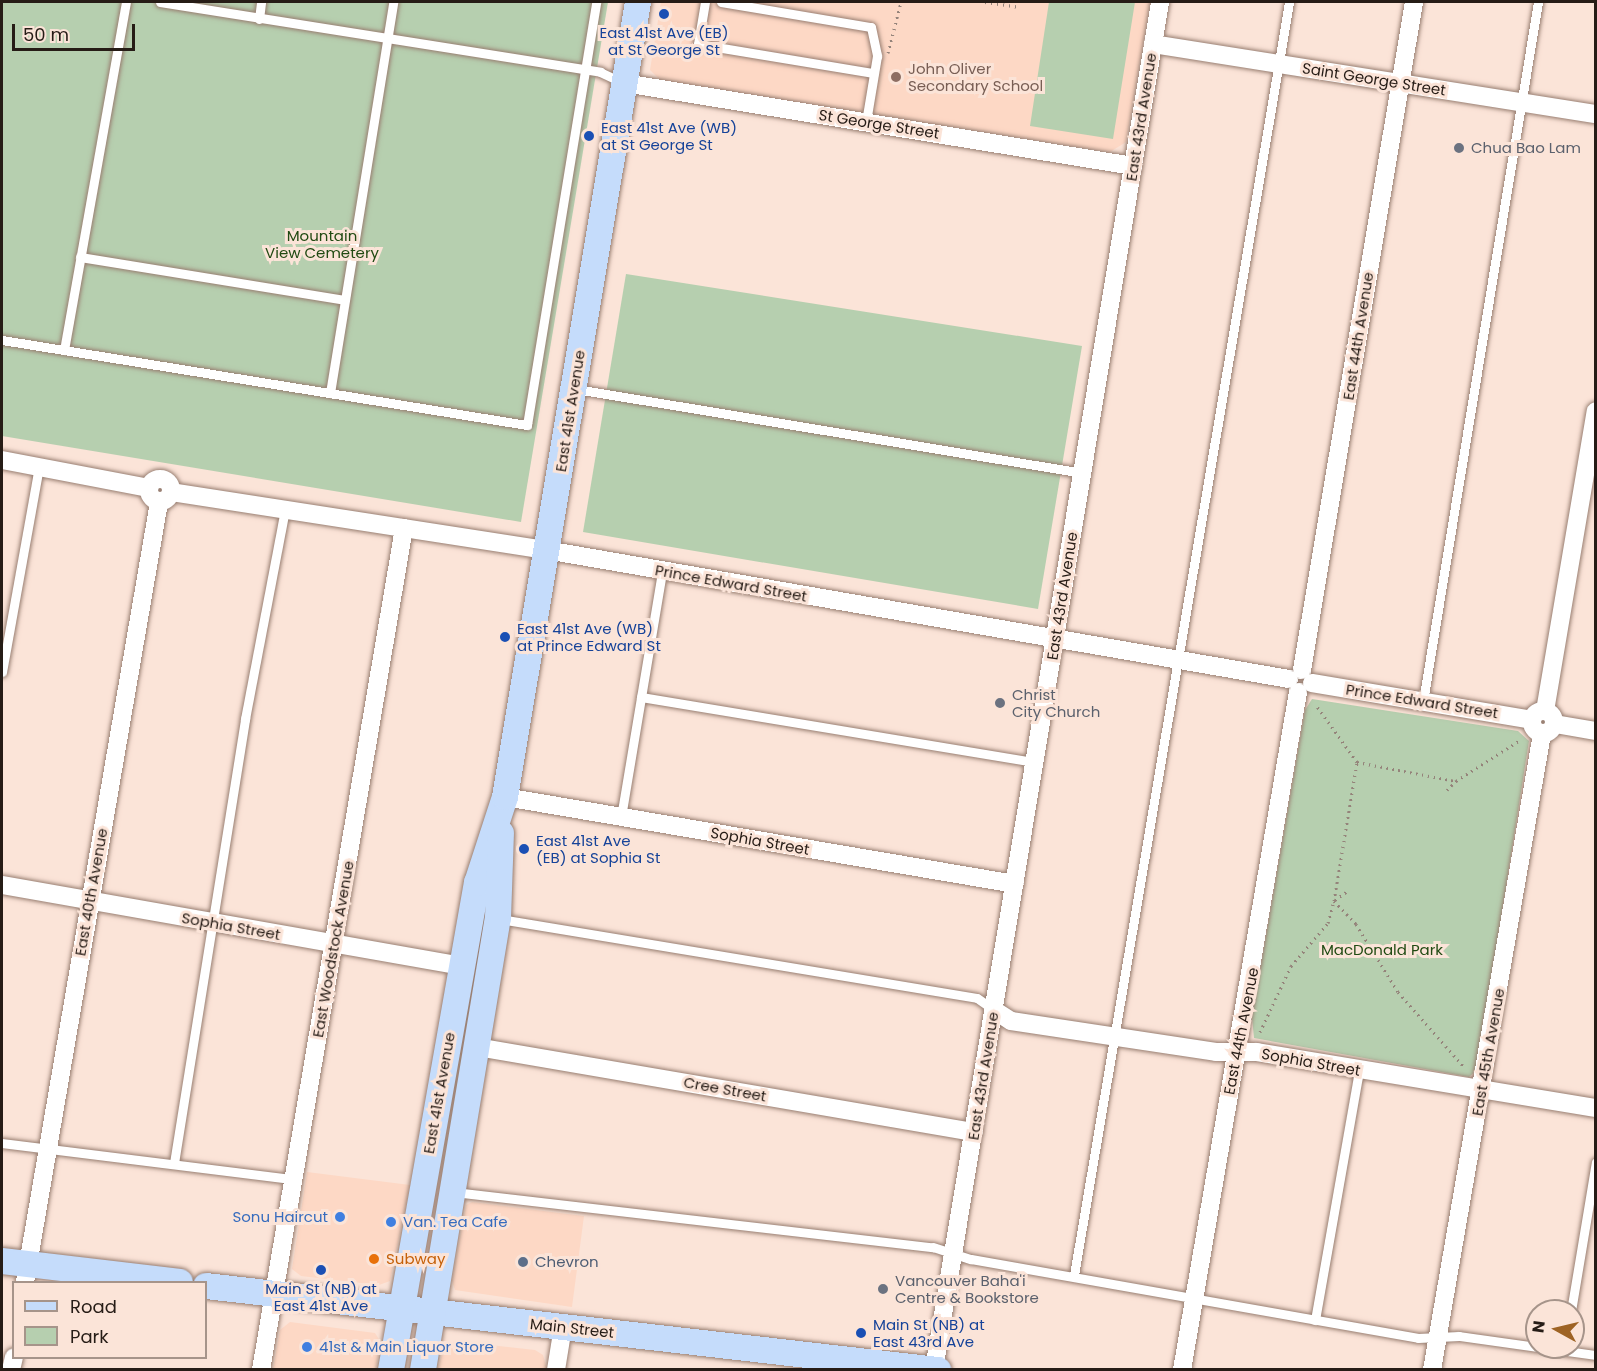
<!DOCTYPE html>
<html>
<head>
<meta charset="utf-8">
<style>
	body { margin:0 }
	#map { position:relative; width:1597px; height:1371px; overflow:hidden; background:#fbe4d8; font-family:Poppins,sans-serif }
	div>[style] { position:absolute }
	[style*='--x'] { left:calc(var(--x)*1px); top:calc(var(--y)*1px); width:calc(var(--w)*1px); rotate:calc(var(--a)*1deg) }
	.built>* { inset:0; background:#fdd8c5 }
	.green>* { inset:0; background:#b6cfaf }
	.path>* { height:3px; margin-top:-1.5px; transform-origin:0; background:repeating-linear-gradient(90deg,#94837a 0 1.5px,transparent 0 6px) }
	.roads { filter:drop-shadow(0 0 2px #987e71) drop-shadow(0 0 2px #987e71) }
	.lane>* { height:9px; margin:-4.5px; padding:0 4.5px; transform-origin:4.5px; border-radius:4.5px; background:#fff }
	.street>* { height:18px; margin:-9px; padding:0 9px; transform-origin:9px; border-radius:9px; background:#fff }
	.street>.ring { margin:-9px; padding:0; box-sizing:content-box; background:none; border:18px solid #fff; border-radius:50% }
	.secondary>* { height:26px; margin:-13px; padding:0 13px; transform-origin:13px; border-radius:13px; background:#c5dcfb }
	.dots>* { width:16px; height:16px; translate:-50% -50%; box-sizing:border-box; border:3px solid #fbe4d8; border-radius:50% }
	span { translate:-50% -50%; white-space:nowrap; text-align:center; line-height:1.15; -webkit-text-stroke:6px #fbe4d8; paint-order:stroke }
	.transit-label { font-size:15px; color:#164399 }
	.left { translate:0 -50%; text-align:left }
	.education-label { font-size:15px; color:#785e54 }
	.street-label { font-size:15px; color:#261c16 }
	.worship-label { font-size:15px; color:#5b616d }
	.park-label { font-size:15px; color:#204a12 }
	.shop-label { font-size:15px; color:#366cbe }
	.right { translate:-100% -50%; text-align:right }
	.food-label { font-size:15px; color:#c56008 }
	.service-label { font-size:15px; color:#4e5e75 }
	.frame { position:absolute; inset:0; border:3px solid #261c16; pointer-events:none }
	.legend { position:absolute; left:12px; top:1281px; width:195px; height:78px; box-sizing:border-box; background:#fbe4d8; border:2px solid #a6948a; margin:0; padding:8px 10px; list-style:none; font-size:18px; color:#261c16 }
	.legend li { display:flex; align-items:center; gap:12px; height:30px }
	.legend b { width:30px; border:2px solid #a6948a }
	.north { position:absolute; left:1525px; top:1299px; width:60px; height:60px; box-sizing:border-box; background:#fbe4d8; border:2px solid #a6948a; border-radius:50%; rotate:278deg; font-size:16px; font-weight:700; line-height:24px; text-align:center; color:#261c16 }
	.north::after { content:''; display:block; margin:auto; width:21px; height:27px; background:#9e6324; clip-path:polygon(50% 0,100% 100%,50% 72%,0 100%) }
	.scale { position:absolute; left:12px; top:24px; width:123px; height:27px; box-sizing:border-box; border:3px solid #261c16; border-top:0; padding-left:8px; font-size:18px; line-height:21px; white-space:nowrap; color:#261c16; -webkit-text-stroke:4px #fbe4d8; paint-order:stroke }
</style>
</head>
<body>
<div id="map">
	<div class="built">
		<i style="clip-path:polygon(661px 2px,1150px 2px,1126px 142px,1110px 152px,661px 81px,650px 70px)"></i>
		<i style="clip-path:polygon(307px 1172px,410px 1185px,390px 1281px,379px 1285px,301px 1276px,292px 1269px)"></i>
		<i style="clip-path:polygon(472px 1202px,584px 1216px,572px 1307px,455px 1290px,452px 1281px,466px 1205px)"></i>
		<i style="clip-path:polygon(290px 1322px,375px 1333px,380px 1341px,376px 1369px,273px 1369px,280px 1330px)"></i>
		<i style="clip-path:polygon(454px 1341px,535px 1350px,543px 1355px,547px 1369px,438px 1369px,444px 1346px)"></i>
	</div>
	<div class="green">
		<i style="clip-path:polygon(2px 2px,608px 2px,521px 522px,2px 436px)"></i>
		<i style="clip-path:polygon(1049px 2px,1135px 2px,1113px 139px,1030px 126px)"></i>
		<i style="clip-path:polygon(626px 274px,1082px 346px,1038px 609px,583px 532px)"></i>
		<i style="clip-path:polygon(1312px 699px,1518px 731px,1529px 741px,1477px 1070px,1469px 1077px,1254px 1038px,1252px 1017px,1305px 710px)"></i>
	</div>
	<div class="path">
		<i style="--x:985;--y:2;--w:36;--a:8"></i>
		<i style="--x:888;--y:53;--w:53;--a:-75.7"></i>
		<i style="--x:1357;--y:762;--w:101;--a:10.9"></i>
		<i style="--x:1456;--y:781;--w:76;--a:-32.6"></i>
		<i style="--x:1447;--y:790;--w:13;--a:-45"></i>
		<i style="--x:1335;--y:900;--w:17;--a:-36"></i>
		<i style="--x:1334;--y:901;--w:32;--a:46"></i>
		<i style="--x:1356;--y:924;--w:80;--a:58.3"></i>
		<i style="--x:1398;--y:992;--w:101;--a:48.6"></i>
		<i style="--x:1260;--y:1032;--w:73;--a:-64.8"></i>
		<i style="--x:1291;--y:966;--w:57;--a:-49.3"></i>
		<i style="--x:1328;--y:923;--w:23;--a:-75"></i>
		<i style="--x:1334;--y:901;--w:141;--a:-80.6"></i>
		<i style="--x:1357;--y:762;--w:70;--a:-125.7"></i>
	</div>
	<div class="roads">
		<div class="lane">
			<i style="--x:160;--y:2;--w:446;--a:9"></i>
			<i style="--x:600;--y:72;--w:23;--a:25"></i>
			<i style="--x:705;--y:2;--w:43;--a:99.5"></i>
			<i style="--x:698;--y:44;--w:178;--a:9.4"></i>
			<i style="--x:721;--y:2;--w:152;--a:9.5"></i>
			<i style="--x:871;--y:27;--w:30;--a:78"></i>
			<i style="--x:877;--y:56;--w:67;--a:99.5"></i>
			<i style="--x:259;--y:19;--w:17;--a:-83"></i>
			<i style="--x:80;--y:257;--w:268;--a:9.2"></i>
			<i style="--x:2;--y:340;--w:532;--a:9.2"></i>
			<i style="--x:527;--y:425;--w:429;--a:-80.7"></i>
			<i style="--x:64;--y:350;--w:353;--a:-79.9"></i>
			<i style="--x:576;--y:389;--w:514;--a:9.41"></i>
			<i style="--x:330;--y:393;--w:396;--a:-80.8"></i>
			<i style="--x:2;--y:672;--w:208;--a:-79.8"></i>
			<i style="--x:641;--y:697;--w:399;--a:9.4"></i>
			<i style="--x:1423;--y:701;--w:708;--a:-80.66"></i>
			<i style="--x:621;--y:817;--w:249;--a:-80.5"></i>
			<i style="--x:500;--y:919;--w:483;--a:9.4"></i>
			<i style="--x:977;--y:998;--w:21;--a:35"></i>
			<i style="--x:2;--y:1143;--w:293;--a:7.1"></i>
			<i style="--x:174;--y:1163;--w:450;--a:-80.9"></i>
			<i style="--x:245;--y:719;--w:214;--a:-79.2"></i>
			<i style="--x:454;--y:1192;--w:482;--a:6.6"></i>
			<i style="--x:933;--y:1247;--w:40;--a:18"></i>
			<i style="--x:971;--y:1259;--w:454;--a:10"></i>
			<i style="--x:1418;--y:1338;--w:41;--a:-2.8"></i>
			<i style="--x:1459;--y:1336;--w:79;--a:8"></i>
			<i style="--x:1074;--y:1275;--w:1291;--a:-80.41"></i>
			<i style="--x:1571;--y:1311;--w:151;--a:-80.5"></i>
			<i style="--x:1315;--y:1320;--w:254;--a:-80"></i>
			<i style="--x:1538;--y:1347;--w:59;--a:7.9"></i>
		</div>
		<div class="street">
			<i style="--x:1153;--y:44;--w:448;--a:9"></i>
			<i style="--x:624;--y:83;--w:516;--a:9.26"></i>
			<i style="--x:2;--y:460;--w:150;--a:10.8"></i>
			<i class="ring" style="left:149px;top:479px;width:4px;height:4px"></i>
			<i style="--x:171;--y:492;--w:379;--a:8.8"></i>
			<i style="--x:546;--y:550;--w:754;--a:9.85"></i>
			<i style="--x:1302;--y:670;--w:677;--a:-80.48"></i>
			<i style="--x:1312;--y:683;--w:223;--a:9.5"></i>
			<i class="ring" style="left:1532px;top:711px;width:4px;height:4px"></i>
			<i style="--x:1545;--y:711;--w:304;--a:-80.4"></i>
			<i style="--x:1555;--y:724;--w:42;--a:9.7"></i>
			<i style="--x:505;--y:797;--w:517;--a:9.68"></i>
			<i style="--x:2;--y:885;--w:466;--a:10"></i>
			<i style="--x:994;--y:1010;--w:20;--a:33"></i>
			<i style="--x:1011;--y:1021;--w:207;--a:8.6"></i>
			<i style="--x:1216;--y:1052;--w:41;--a:0"></i>
			<i style="--x:1257;--y:1052;--w:344;--a:9.4"></i>
			<i style="--x:477;--y:1047;--w:504;--a:9.71"></i>
			<i style="--x:25;--y:1282;--w:791;--a:-80.25"></i>
			<i style="--x:934;--y:1369;--w:1386;--a:-80.61"></i>
			<i style="--x:11;--y:1370;--w:13;--a:-77"></i>
			<i style="--x:261;--y:1370;--w:854;--a:-80.36"></i>
			<i style="--x:556;--y:1370;--w:44;--a:-80.8"></i>
			<i style="--x:1182;--y:1370;--w:688;--a:-80.29"></i>
			<i style="--x:1432;--y:1370;--w:645;--a:-80.19"></i>
		</div>
		<div class="secondary">
			<i style="--x:2;--y:1261;--w:179;--a:6.7"></i>
			<i style="--x:206;--y:1286;--w:737;--a:6.55"></i>
			<i style="--x:391;--y:1370;--w:495;--a:-80"></i>
			<i style="--x:477;--y:883;--w:90;--a:-72"></i>
			<i style="--x:505;--y:797;--w:806;--a:-80.5"></i>
			<i style="--x:423;--y:1370;--w:458;--a:-80.6"></i>
			<i style="--x:498;--y:918;--w:85;--a:-88"></i>
		</div>
	</div>
	<div class="dots">
		<i style="left:664px;top:14px;background:#1a4fb4"></i>
		<i style="left:896px;top:77px;background:#8d6e63"></i>
		<i style="left:589px;top:136px;background:#1a4fb4"></i>
		<i style="left:1459px;top:148px;background:#6b7280"></i>
		<i style="left:505px;top:637px;background:#1a4fb4"></i>
		<i style="left:1000px;top:703px;background:#6b7280"></i>
		<i style="left:524px;top:849px;background:#1a4fb4"></i>
		<i style="left:340px;top:1217px;background:#3f7fe0"></i>
		<i style="left:391px;top:1222px;background:#3f7fe0"></i>
		<i style="left:374px;top:1259px;background:#e8710a"></i>
		<i style="left:523px;top:1262px;background:#5c6f8a"></i>
		<i style="left:321px;top:1270px;background:#1a4fb4"></i>
		<i style="left:883px;top:1289px;background:#6b7280"></i>
		<i style="left:861px;top:1333px;background:#1a4fb4"></i>
		<i style="left:307px;top:1347px;background:#3f7fe0"></i>
	</div>
	<div class="transit-label">
		<span style="left:664px;top:41px">East 41st Ave (EB)<br>at St George St</span>
		<span class="left" style="left:601px;top:136px">East 41st Ave (WB)<br>at St George St</span>
		<span class="left" style="left:517px;top:637px">East 41st Ave (WB)<br>at Prince Edward St</span>
		<span class="left" style="left:536px;top:849px">East 41st Ave<br>(EB) at Sophia St</span>
		<span style="left:321px;top:1297px">Main St (NB) at<br>East 41st Ave</span>
		<span class="left" style="left:873px;top:1333px">Main St (NB) at<br>East 43rd Ave</span>
	</div>
	<div class="education-label">
		<span class="left" style="left:908px;top:77px">John Oliver<br>Secondary School</span>
	</div>
	<div class="street-label">
		<span style="left:1374px;top:79px;rotate:9deg">Saint George Street</span>
		<span style="left:1141px;top:117px;rotate:-81deg">East 43rd Avenue</span>
		<span style="left:879px;top:124px;rotate:9deg">St George Street</span>
		<span style="left:1358px;top:336px;rotate:-81deg">East 44th Avenue</span>
		<span style="left:570px;top:411px;rotate:-81deg">East 41st Avenue</span>
		<span style="left:731px;top:583px;rotate:10deg">Prince Edward Street</span>
		<span style="left:1062px;top:596px;rotate:-81deg">East 43rd Avenue</span>
		<span style="left:1422px;top:701px;rotate:9deg">Prince Edward Street</span>
		<span style="left:760px;top:841px;rotate:10deg">Sophia Street</span>
		<span style="left:91px;top:892px;rotate:-80deg">East 40th Avenue</span>
		<span style="left:231px;top:926px;rotate:10deg">Sophia Street</span>
		<span style="left:333px;top:949px;rotate:-80deg">East Woodstock Avenue</span>
		<span style="left:1241px;top:1031px;rotate:-79deg">East 44th Avenue</span>
		<span style="left:1488px;top:1052px;rotate:-80deg">East 45th Avenue</span>
		<span style="left:1311px;top:1062px;rotate:10deg">Sophia Street</span>
		<span style="left:983px;top:1076px;rotate:-81deg">East 43rd Avenue</span>
		<span style="left:725px;top:1089px;rotate:10deg">Cree Street</span>
		<span style="left:439px;top:1093px;rotate:-80deg">East 41st Avenue</span>
		<span style="left:572px;top:1328px;rotate:6deg">Main Street</span>
	</div>
	<div class="worship-label">
		<span class="left" style="left:1471px;top:148px">Chua Bao Lam</span>
		<span class="left" style="left:1012px;top:703px">Christ<br>City Church</span>
		<span class="left" style="left:895px;top:1289px">Vancouver Baha'i<br>Centre &amp; Bookstore</span>
	</div>
	<div class="park-label">
		<span style="left:322px;top:244px">Mountain<br>View Cemetery</span>
		<span style="left:1382px;top:950px">MacDonald Park</span>
	</div>
	<div class="shop-label">
		<span class="right" style="left:328px;top:1217px">Sonu Haircut</span>
		<span class="left" style="left:403px;top:1222px">Van. Tea Cafe</span>
		<span class="left" style="left:319px;top:1347px">41st &amp; Main Liquor Store</span>
	</div>
	<div class="food-label">
		<span class="left" style="left:386px;top:1259px">Subway</span>
	</div>
	<div class="service-label">
		<span class="left" style="left:535px;top:1262px">Chevron</span>
	</div>
	<div class="frame"></div>
	<ul class="legend">
	<li><b style="height:8px;background:#c5dcfb"></b>Road</li>
	<li><b style="height:16px;background:#b6cfaf"></b>Park</li>
	</ul>
	<div class="north">N</div>
	<div class="scale">50 m</div>
</div>
</body>
</html>
